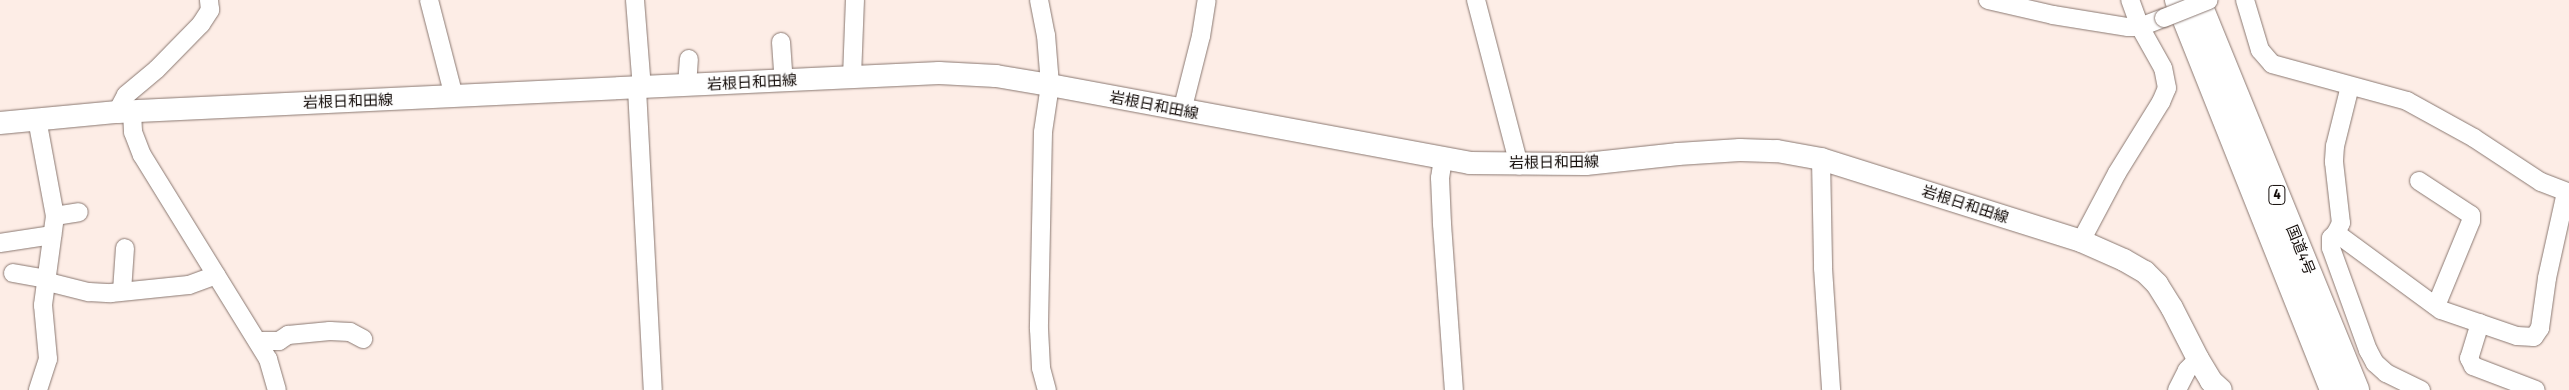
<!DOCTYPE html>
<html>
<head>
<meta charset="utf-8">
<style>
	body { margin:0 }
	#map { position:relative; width:2569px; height:390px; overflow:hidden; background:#fdede6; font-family:"Fira Sans Condensed","Noto Sans JP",sans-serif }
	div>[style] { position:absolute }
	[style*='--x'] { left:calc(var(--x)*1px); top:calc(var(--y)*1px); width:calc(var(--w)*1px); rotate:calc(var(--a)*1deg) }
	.roads { filter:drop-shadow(0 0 1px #8a7871) drop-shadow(0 0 1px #8a7871) }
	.minor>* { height:18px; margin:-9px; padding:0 9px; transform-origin:9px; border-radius:9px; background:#fff }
	.major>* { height:22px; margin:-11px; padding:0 11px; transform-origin:11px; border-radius:11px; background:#fff }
	.highway>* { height:26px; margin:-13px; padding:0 13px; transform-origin:13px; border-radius:13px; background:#fff }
	.bridges { filter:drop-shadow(0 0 1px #8a7871) drop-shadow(0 0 1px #8a7871) }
	.minor-bridge>* { height:18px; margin:-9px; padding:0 9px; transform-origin:9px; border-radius:9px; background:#fff }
	span { translate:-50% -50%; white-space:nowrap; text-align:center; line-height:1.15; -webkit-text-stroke:4px #fefefe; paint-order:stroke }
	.shield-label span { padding:1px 4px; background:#fefefe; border:1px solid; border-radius:4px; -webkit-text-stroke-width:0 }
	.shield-label { font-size:14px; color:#140d0a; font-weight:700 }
	.street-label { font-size:15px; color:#140d0a }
</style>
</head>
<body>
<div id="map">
	<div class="roads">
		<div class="minor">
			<i style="--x:429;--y:0;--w:100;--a:75.5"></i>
			<i style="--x:635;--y:0;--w:88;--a:85.5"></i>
			<i style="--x:1039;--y:0;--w:36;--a:79"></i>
			<i style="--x:1046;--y:35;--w:50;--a:85.4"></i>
			<i style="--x:1050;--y:85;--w:48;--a:98.5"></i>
			<i style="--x:1043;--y:132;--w:197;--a:91.2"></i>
			<i style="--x:1039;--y:329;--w:39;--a:87"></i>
			<i style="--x:1041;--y:368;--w:23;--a:75"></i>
			<i style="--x:1476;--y:0;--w:171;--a:75.4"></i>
			<i style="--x:1988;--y:0;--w:67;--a:13"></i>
			<i style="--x:2053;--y:15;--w:76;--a:9.1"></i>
			<i style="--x:2128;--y:27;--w:12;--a:0"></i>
			<i style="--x:2140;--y:27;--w:26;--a:-21"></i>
			<i style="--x:2245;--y:0;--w:52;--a:73.3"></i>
			<i style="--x:2260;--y:50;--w:18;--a:49"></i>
			<i style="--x:2272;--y:64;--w:140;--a:15.3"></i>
			<i style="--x:2407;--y:101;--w:77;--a:28.9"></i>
			<i style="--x:2474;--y:138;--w:80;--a:33.3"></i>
			<i style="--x:2541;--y:182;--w:30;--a:21"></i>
			<i style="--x:781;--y:42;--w:39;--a:86"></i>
			<i style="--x:852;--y:77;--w:77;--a:-87.8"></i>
			<i style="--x:687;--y:86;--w:27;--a:-86"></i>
			<i style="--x:2350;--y:86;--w:62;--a:104"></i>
			<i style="--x:2335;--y:146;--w:16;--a:94"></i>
			<i style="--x:2334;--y:162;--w:61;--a:83.5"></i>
			<i style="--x:2341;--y:223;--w:11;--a:117"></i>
			<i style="--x:2336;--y:233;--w:7;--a:135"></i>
			<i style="--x:2331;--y:238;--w:10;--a:90"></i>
			<i style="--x:2331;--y:248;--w:109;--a:70.1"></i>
			<i style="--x:2368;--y:350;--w:15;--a:62"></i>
			<i style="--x:2375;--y:363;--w:15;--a:42"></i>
			<i style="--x:2386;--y:373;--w:39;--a:26"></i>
			<i style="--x:637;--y:89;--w:301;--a:87"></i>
			<i style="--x:1182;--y:111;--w:77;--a:-75.8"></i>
			<i style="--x:1201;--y:36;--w:36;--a:-81"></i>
			<i style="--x:117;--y:112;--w:19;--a:-62"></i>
			<i style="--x:126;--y:95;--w:40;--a:-40"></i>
			<i style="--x:157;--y:69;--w:63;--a:-45.6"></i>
			<i style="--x:201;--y:24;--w:17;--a:-57"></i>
			<i style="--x:210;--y:10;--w:10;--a:-96"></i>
			<i style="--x:132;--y:112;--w:20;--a:87"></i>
			<i style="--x:133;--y:132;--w:25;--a:69"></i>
			<i style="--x:142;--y:155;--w:240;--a:58.3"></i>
			<i style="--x:268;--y:359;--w:32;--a:74"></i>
			<i style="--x:37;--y:119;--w:99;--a:79.5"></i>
			<i style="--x:55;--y:216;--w:90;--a:97.7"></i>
			<i style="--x:43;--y:305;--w:54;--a:84.7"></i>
			<i style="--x:48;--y:359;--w:33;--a:108"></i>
			<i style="--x:1443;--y:159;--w:19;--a:99"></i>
			<i style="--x:1440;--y:178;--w:46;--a:87.5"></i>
			<i style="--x:1442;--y:224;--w:166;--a:85.9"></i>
			<i style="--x:1821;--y:159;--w:109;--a:88.9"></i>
			<i style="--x:1823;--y:268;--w:122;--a:86.2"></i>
			<i style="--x:2419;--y:181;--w:62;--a:33.2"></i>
			<i style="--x:2471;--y:215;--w:6;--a:90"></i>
			<i style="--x:2471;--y:221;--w:92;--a:112.4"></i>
			<i style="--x:55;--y:216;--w:24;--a:-9"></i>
			<i style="--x:2336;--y:233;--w:130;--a:36.3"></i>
			<i style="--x:2441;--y:310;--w:80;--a:18.9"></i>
			<i style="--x:2517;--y:336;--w:17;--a:3"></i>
			<i style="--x:2534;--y:337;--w:11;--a:-56"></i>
			<i style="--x:2540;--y:328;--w:50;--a:-82"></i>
			<i style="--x:2547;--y:278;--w:88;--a:-77.5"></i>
			<i style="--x:2081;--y:241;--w:77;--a:-62.1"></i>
			<i style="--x:2117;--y:173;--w:84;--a:-58.2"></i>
			<i style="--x:2161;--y:102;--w:15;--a:-67"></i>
			<i style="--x:2167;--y:88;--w:20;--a:-101"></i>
			<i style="--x:2163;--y:68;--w:47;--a:-119.3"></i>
			<i style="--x:2140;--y:27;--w:29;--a:-110"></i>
			<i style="--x:0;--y:243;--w:53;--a:-8.7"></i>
			<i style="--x:13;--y:273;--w:35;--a:10"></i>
			<i style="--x:47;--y:279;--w:6;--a:39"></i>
			<i style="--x:52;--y:283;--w:38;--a:14"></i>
			<i style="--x:89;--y:292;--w:22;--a:3"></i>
			<i style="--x:111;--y:293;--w:78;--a:-5.9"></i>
			<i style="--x:189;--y:285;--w:29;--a:-20"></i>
			<i style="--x:122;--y:291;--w:43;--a:-86"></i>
			<i style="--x:2480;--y:323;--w:37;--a:107"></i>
			<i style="--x:2469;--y:358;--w:9;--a:63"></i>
			<i style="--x:2473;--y:366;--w:67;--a:20.9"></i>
			<i style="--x:258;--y:341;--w:21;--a:0"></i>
			<i style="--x:279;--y:341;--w:11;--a:-34"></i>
			<i style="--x:288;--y:335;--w:42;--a:-5.4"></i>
			<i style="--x:330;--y:331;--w:20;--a:3"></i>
			<i style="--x:350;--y:332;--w:15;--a:28"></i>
			<i style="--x:2177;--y:390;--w:22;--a:-63"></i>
			<i style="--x:2187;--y:370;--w:16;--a:-45"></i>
		</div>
		<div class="major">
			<i style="--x:0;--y:123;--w:118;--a:-5.4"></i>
			<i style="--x:117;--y:112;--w:823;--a:-2.72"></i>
			<i style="--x:939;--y:73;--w:57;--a:3"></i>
			<i style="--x:996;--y:76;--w:55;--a:9.5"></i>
			<i style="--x:1050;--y:85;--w:427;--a:10.5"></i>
			<i style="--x:1470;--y:163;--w:116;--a:0.5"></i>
			<i style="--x:1586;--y:164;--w:93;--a:-6.2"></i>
			<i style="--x:1678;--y:154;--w:62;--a:-3.7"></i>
			<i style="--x:1740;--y:150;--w:37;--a:2"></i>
			<i style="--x:1777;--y:151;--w:45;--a:10.3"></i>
			<i style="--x:1821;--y:159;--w:273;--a:17.5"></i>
			<i style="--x:2081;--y:241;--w:47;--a:23.8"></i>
			<i style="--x:2124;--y:260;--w:24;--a:30"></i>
			<i style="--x:2145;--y:272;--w:17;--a:45"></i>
			<i style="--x:2157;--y:284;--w:28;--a:58"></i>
			<i style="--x:2172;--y:308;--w:57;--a:63"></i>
			<i style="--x:2198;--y:359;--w:26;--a:59"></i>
			<i style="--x:2211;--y:381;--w:13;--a:42"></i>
		</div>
		<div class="highway">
			<i style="--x:2178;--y:0;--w:420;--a:68.3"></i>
			<i style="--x:2197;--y:0;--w:421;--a:67.8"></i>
		</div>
	</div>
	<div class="bridges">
		<div class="minor-bridge">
			<i style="--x:2164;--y:18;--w:48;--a:-21.8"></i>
		</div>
	</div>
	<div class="shield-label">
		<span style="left:2277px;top:195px">4</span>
	</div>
	<div class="street-label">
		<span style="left:752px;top:83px;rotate:-3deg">岩根日和田線</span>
		<span style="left:348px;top:102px;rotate:-2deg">岩根日和田線</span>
		<span style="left:1154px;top:106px;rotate:11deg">岩根日和田線</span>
		<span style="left:1554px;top:163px;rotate:-1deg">岩根日和田線</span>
		<span style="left:1965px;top:205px;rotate:18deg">岩根日和田線</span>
		<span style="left:2300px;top:250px;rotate:68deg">国道4号</span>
	</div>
</div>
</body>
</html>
